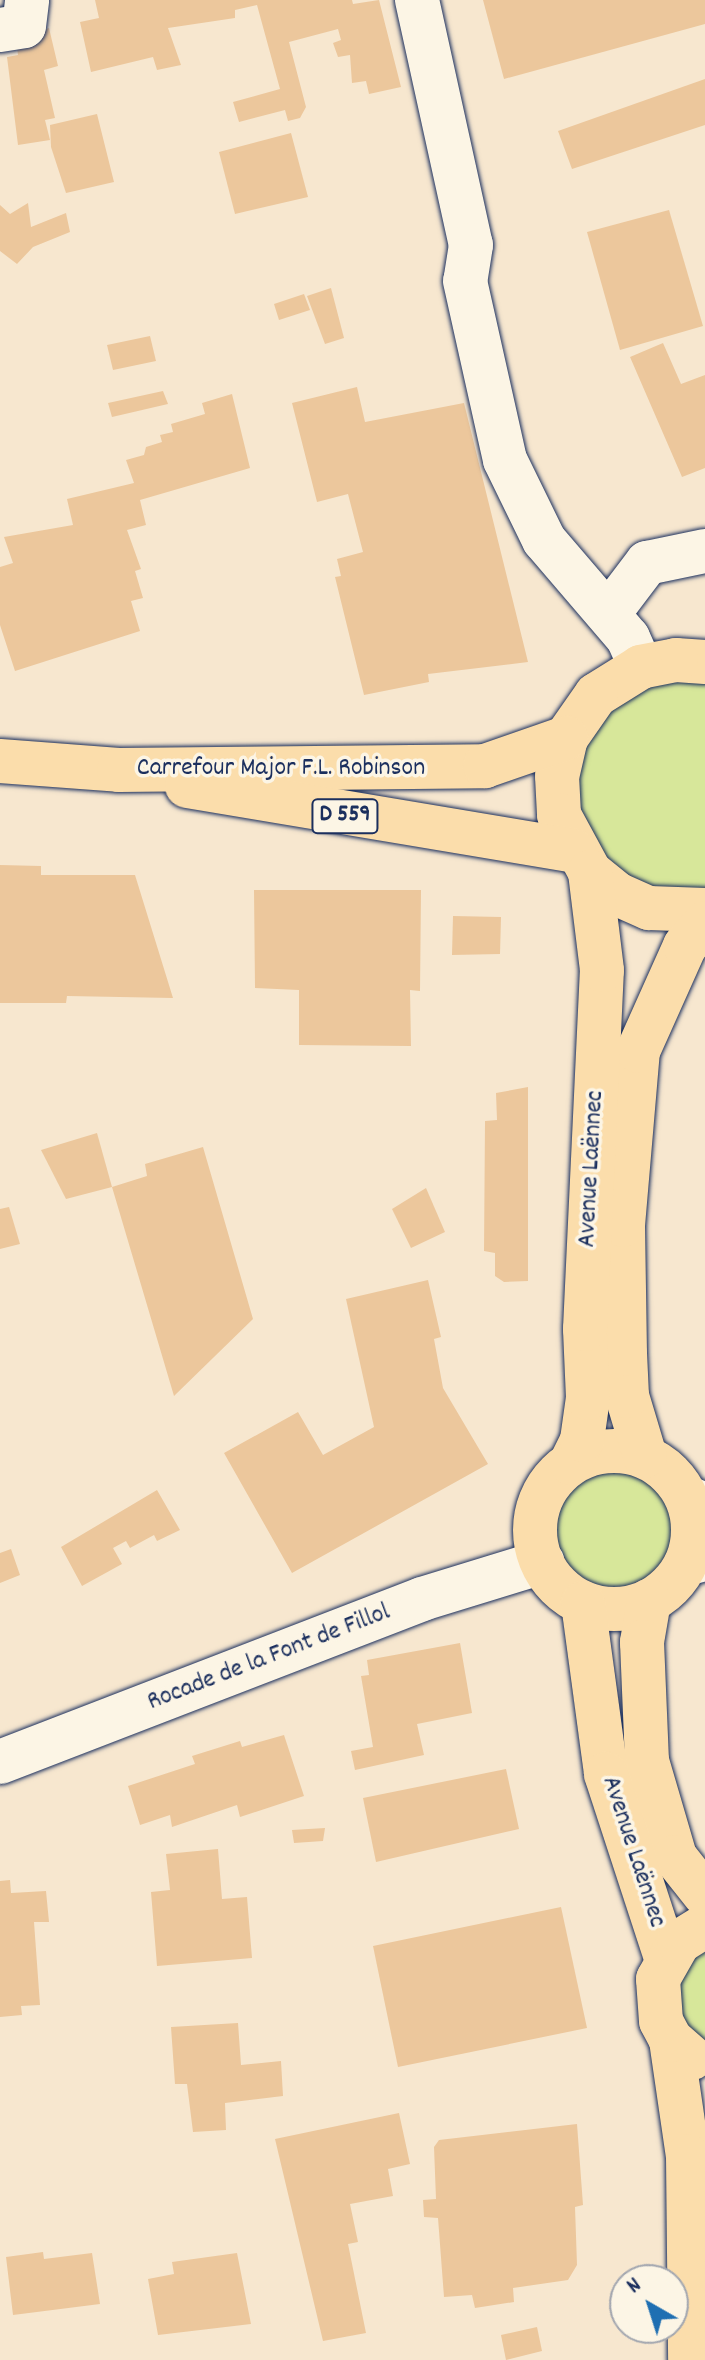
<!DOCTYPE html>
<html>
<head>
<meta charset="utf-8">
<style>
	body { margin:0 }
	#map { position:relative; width:705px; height:2360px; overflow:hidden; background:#f7e7cf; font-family:Dekko,sans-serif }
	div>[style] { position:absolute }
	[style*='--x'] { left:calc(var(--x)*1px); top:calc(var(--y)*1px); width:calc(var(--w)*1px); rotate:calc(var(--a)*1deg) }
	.green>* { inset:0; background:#d7e79a }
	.round { border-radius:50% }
	.building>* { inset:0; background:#ecc79c }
	.roads { filter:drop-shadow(0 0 2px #1b2f5e) drop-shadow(0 0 2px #1b2f5e) }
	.minor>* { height:44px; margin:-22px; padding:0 22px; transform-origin:22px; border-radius:22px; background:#fcf5e5 }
	.major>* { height:44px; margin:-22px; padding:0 22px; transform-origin:22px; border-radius:22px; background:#fbddab }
	.major>.ring { margin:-22px; padding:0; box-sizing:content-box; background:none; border:44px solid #fbddab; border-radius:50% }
	span { translate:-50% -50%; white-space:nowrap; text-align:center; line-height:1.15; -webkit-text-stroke:7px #fcf5e5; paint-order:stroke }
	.shield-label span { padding:2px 6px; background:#fcf5e5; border:2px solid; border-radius:6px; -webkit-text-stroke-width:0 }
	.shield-label { font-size:24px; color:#1b2f5e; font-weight:700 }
	.street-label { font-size:26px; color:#1b2f5e }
	.north { position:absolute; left:609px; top:2264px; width:80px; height:80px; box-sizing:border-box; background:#fcf5e5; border:2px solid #a2a6af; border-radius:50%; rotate:321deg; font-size:22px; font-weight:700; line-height:32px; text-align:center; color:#1b2f5e }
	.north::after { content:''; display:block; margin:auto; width:28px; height:36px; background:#1f6fb2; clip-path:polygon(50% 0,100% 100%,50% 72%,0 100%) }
</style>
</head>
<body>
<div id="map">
	<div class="green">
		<i style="clip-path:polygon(705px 662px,705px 910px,590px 872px,566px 738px,578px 715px)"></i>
		<i class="round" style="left:535px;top:1451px;width:158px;height:158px"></i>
		<i style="clip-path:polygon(705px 1926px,705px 2064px,658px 1979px)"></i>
	</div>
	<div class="building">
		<i style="clip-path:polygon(95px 0,352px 0,353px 4px,379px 0,401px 87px,369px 94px,366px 81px,352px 83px,350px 55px,338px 57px,333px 43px,341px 40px,338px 29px,289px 42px,306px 107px,300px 118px,288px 121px,285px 110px,239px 122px,233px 102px,280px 89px,257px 5px,235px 10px,235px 18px,168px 28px,181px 65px,157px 70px,153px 57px,91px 72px,80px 22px,99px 18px)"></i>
		<i style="clip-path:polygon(483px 0,705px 0,705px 24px,504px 79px)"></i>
		<i style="clip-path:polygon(49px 28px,58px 66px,44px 70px,55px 118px,45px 120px,50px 140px,18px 145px,7px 57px,18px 55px,16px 40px)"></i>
		<i style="clip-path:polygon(705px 79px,705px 125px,572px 169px,558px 131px)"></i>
		<i style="clip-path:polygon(97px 114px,114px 182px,66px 193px,51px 147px,50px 125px)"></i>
		<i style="clip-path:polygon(291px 133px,308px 197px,235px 214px,219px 152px)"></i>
		<i style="clip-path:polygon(28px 203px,31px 227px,66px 213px,70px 232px,33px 247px,17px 264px,0 251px,0 205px,10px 214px)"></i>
		<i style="clip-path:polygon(669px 210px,703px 326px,620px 350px,587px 232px)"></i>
		<i style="clip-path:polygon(331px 288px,344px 338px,325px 344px,307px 296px)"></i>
		<i style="clip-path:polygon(304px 294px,310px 310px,279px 320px,274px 304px)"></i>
		<i style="clip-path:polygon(150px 336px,156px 361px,113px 370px,107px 345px)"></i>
		<i style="clip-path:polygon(663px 343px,681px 384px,705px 375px,705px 468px,682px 477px,630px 357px)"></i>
		<i style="clip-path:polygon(357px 387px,365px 422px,464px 403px,528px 662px,428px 674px,429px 682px,364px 695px,335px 577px,341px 576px,337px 559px,363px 552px,348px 494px,317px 502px,292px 403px)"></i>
		<i style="clip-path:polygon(163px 391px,168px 404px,112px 417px,108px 403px)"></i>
		<i style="clip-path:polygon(232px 394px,250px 468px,140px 500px,146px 525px,127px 530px,141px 569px,135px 571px,143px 598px,131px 601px,140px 631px,15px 671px,0 625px,0 567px,13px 563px,4px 537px,73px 525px,67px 499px,134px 483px,126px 460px,144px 455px,146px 447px,162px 442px,160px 435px,173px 432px,171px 424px,205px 414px,202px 403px)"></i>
		<i style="clip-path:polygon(0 865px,41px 866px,41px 875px,135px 875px,173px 998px,67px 996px,66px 1003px,0 1003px)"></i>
		<i style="clip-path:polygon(254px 890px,421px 890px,420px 991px,410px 990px,411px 1046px,299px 1045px,299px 990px,255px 988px)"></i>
		<i style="clip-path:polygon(453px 916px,501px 917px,500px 954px,452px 955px)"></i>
		<i style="clip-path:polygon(528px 1087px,528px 1281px,504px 1282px,495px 1276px,495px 1253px,484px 1251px,485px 1121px,497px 1120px,496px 1093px)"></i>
		<i style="clip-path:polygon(97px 1133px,112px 1187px,66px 1199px,41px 1150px)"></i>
		<i style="clip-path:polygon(203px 1147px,253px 1319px,174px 1396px,112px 1187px,147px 1176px,145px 1164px)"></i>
		<i style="clip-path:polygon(426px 1188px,445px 1232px,411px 1248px,392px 1209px)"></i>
		<i style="clip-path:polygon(9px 1207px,20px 1244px,0 1249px,0 1209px)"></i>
		<i style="clip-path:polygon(428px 1280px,441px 1337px,434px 1339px,443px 1388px,488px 1464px,292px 1573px,224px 1453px,298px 1412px,323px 1455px,374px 1427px,346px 1299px)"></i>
		<i style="clip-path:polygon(157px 1490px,180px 1530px,157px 1541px,154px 1535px,130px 1548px,126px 1541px,113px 1548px,122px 1564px,82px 1586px,61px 1547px)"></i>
		<i style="clip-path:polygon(11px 1549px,20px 1575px,0 1583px,0 1553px)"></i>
		<i style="clip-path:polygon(460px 1643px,472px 1713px,417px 1724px,424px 1755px,355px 1770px,351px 1751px,373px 1747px,361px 1676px,369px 1675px,367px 1660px)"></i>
		<i style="clip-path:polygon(284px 1735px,304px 1796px,240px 1817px,237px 1805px,172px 1827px,170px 1815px,140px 1825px,128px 1786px,195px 1764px,192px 1756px,240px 1741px,242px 1747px)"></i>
		<i style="clip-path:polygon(506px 1769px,519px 1829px,376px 1862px,363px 1798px)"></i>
		<i style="clip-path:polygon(325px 1828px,323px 1841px,294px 1843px,292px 1830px)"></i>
		<i style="clip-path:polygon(218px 1849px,222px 1899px,247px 1897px,252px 1958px,157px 1966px,151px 1892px,170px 1890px,166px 1854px)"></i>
		<i style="clip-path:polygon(10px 1880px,11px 1893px,46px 1891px,49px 1922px,34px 1922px,40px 2005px,21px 2006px,22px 2015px,0 2017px,0 1881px)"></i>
		<i style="clip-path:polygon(561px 1907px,587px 2028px,398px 2067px,373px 1946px)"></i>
		<i style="clip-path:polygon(238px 2023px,241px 2065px,281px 2061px,283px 2096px,225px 2103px,226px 2130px,193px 2132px,187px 2084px,175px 2084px,171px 2027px)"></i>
		<i style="clip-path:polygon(399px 2113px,410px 2164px,388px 2169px,393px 2196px,350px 2204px,358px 2242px,348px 2244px,366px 2333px,323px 2341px,275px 2139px)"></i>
		<i style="clip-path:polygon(577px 2124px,583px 2205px,575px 2207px,577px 2265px,568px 2280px,513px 2288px,514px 2302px,475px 2308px,472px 2295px,444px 2297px,438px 2218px,424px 2217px,423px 2200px,436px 2199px,434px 2147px,439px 2140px)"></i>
		<i style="clip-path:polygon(43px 2252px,44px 2259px,92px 2253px,100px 2304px,13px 2315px,6px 2257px)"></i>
		<i style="clip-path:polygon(237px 2253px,251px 2324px,158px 2335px,148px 2279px,174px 2274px,172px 2262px)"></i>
		<i style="clip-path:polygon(537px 2327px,542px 2351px,506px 2360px,501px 2335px)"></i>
	</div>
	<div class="roads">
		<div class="minor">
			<i style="--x:417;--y:0;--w:251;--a:77.6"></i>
			<i style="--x:471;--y:245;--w:36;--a:99"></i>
			<i style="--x:465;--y:281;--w:183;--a:77.4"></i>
			<i style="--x:505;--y:460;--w:89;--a:64"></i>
			<i style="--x:544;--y:540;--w:129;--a:49.4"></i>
			<i style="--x:628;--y:638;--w:32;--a:66"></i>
			<i style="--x:0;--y:30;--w:24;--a:-9"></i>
			<i style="--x:24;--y:26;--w:26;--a:-83"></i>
			<i style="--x:609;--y:613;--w:63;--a:-52.8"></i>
			<i style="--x:647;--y:563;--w:59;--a:-11.7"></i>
			<i style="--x:688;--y:1498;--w:18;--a:22"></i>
			<i style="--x:686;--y:1564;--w:20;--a:-15"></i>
			<i style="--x:0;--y:1762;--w:452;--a:-21.1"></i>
			<i style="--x:422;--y:1599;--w:126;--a:-17.1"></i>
		</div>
		<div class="major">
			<i style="--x:705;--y:662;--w:29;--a:-176"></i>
			<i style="--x:676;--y:660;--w:36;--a:169"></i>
			<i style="--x:641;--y:667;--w:53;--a:148.1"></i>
			<i style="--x:596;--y:695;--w:52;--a:124.9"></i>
			<i style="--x:566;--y:738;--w:39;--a:103"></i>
			<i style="--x:557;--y:776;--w:39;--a:87"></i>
			<i style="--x:559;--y:815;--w:65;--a:61.5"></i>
			<i style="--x:590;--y:872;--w:35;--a:39"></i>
			<i style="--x:617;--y:894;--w:35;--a:24"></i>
			<i style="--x:649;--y:908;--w:56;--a:2"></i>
			<i style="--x:0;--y:761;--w:119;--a:4.3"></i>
			<i style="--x:119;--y:770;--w:366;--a:-0.6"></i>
			<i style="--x:485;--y:766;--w:86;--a:-19.1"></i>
			<i style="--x:187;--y:786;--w:392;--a:9.5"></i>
			<i class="ring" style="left:535px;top:1451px;width:114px;height:114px"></i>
			<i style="--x:645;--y:1456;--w:63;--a:-106.7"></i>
			<i style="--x:627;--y:1396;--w:42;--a:-92.7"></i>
			<i style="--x:625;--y:1354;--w:129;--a:-90.9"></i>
			<i style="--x:623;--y:1225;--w:175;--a:-85.1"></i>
			<i style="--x:638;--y:1051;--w:115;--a:-65.9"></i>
			<i style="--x:685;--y:946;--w:30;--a:-49"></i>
			<i style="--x:571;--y:1463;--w:25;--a:-64"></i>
			<i style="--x:582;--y:1440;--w:42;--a:-81.9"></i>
			<i style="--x:588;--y:1398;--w:69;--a:-92.5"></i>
			<i style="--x:585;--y:1329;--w:359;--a:-87.3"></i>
			<i style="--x:602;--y:970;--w:99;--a:-97"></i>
			<i style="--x:649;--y:1601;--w:42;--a:99.7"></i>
			<i style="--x:642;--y:1642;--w:119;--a:87.6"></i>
			<i style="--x:647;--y:1761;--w:100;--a:73.7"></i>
			<i style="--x:675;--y:1857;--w:48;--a:51.7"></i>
			<i style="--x:583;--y:1603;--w:173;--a:82.3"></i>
			<i style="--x:606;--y:1774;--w:194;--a:71.9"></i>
			<i style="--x:671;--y:2040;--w:117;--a:81.7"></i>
			<i style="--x:688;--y:2156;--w:204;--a:89.4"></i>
			<i style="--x:692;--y:2058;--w:28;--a:-139"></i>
			<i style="--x:671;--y:2040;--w:21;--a:-118"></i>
			<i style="--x:661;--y:2021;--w:42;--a:-94.1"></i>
			<i style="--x:658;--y:1979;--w:43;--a:-60.4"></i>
			<i style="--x:679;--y:1942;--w:31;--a:-32"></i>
		</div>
	</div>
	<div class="shield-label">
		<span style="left:345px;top:816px">D 559</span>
	</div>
	<div class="street-label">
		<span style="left:281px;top:769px">Carrefour Major F.L. Robinson</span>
		<span style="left:592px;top:1169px;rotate:-87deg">Avenue Laënnec</span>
		<span style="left:269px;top:1658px;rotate:-21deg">Rocade de la Font de Fillol</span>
		<span style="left:633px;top:1852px;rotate:72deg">Avenue Laënnec</span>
	</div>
	<div class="north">N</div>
</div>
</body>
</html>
